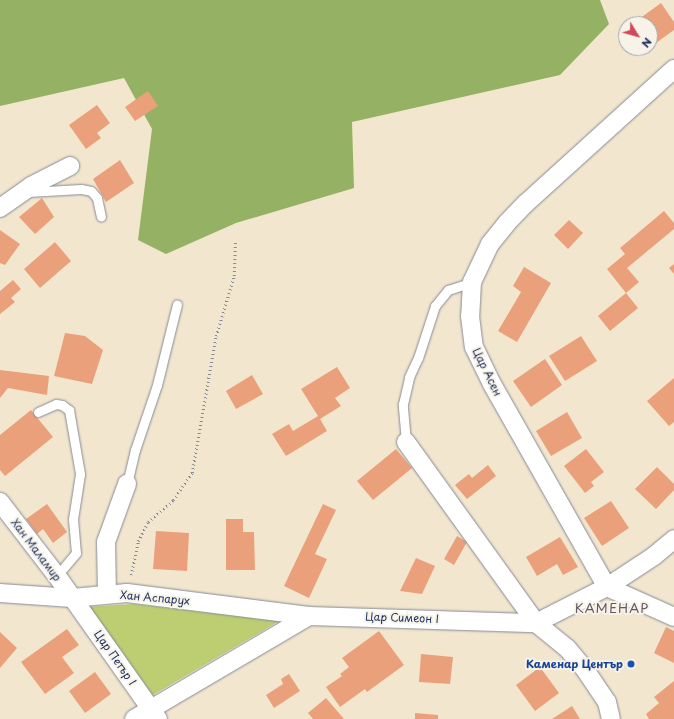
<!DOCTYPE html>
<html>
<head>
<meta charset="utf-8">
<style>
	body { margin:0 }
	#map { position:relative; width:674px; height:719px; overflow:hidden; background:#f2e6ce; font-family:"Playpen Sans",sans-serif }
	div>[style] { position:absolute }
	[style*='--x'] { left:calc(var(--x)*1px); top:calc(var(--y)*1px); width:calc(var(--w)*1px); rotate:calc(var(--a)*1deg) }
	.green>* { inset:0; background:#bcce71 }
	.forest>* { inset:0; background:#95b163 }
	.building>* { inset:0; background:#eaa17b }
	.path>* { height:2.5px; margin-top:-1.25px; transform-origin:0; background:repeating-linear-gradient(90deg,#868a96 0 1px,transparent 0 4px) }
	.roads { filter:drop-shadow(0 0 1px #868a96) drop-shadow(0 0 1px #868a96) }
	.service>* { height:9px; margin:-4.5px; padding:0 4.5px; transform-origin:4.5px; border-radius:4.5px; background:#fff }
	.minor>* { height:18px; margin:-9px; padding:0 9px; transform-origin:9px; border-radius:9px; background:#fff }
	.dots>* { width:11px; height:11px; translate:-50% -50%; box-sizing:border-box; border:2px solid #f7f3e8; border-radius:50% }
	span { translate:-50% -50%; white-space:nowrap; text-align:center; line-height:1.15; -webkit-text-stroke:4px #f7f3e8; paint-order:stroke }
	.street-label { font-size:11px; color:#1b2f5e }
	.transit-label { font-size:11px; color:#164399; font-weight:700 }
	.right { translate:-100% -50%; text-align:right }
	.quarter-label { font-size:13px; color:#635768; letter-spacing:1px }
	.north { position:absolute; left:618px; top:16px; width:40px; height:40px; box-sizing:border-box; background:#f7f3e8; border:1px solid #9fa5b1; border-radius:50%; rotate:127deg; font-size:11px; font-weight:700; line-height:16px; text-align:center; color:#1b2f5e }
	.north::after { content:''; display:block; margin:auto; width:14px; height:18px; background:#d1495b; clip-path:polygon(50% 0,100% 100%,50% 72%,0 100%) }
</style>
</head>
<body>
<div id="map">
	<div class="green">
		<i style="clip-path:polygon(133px 604px,279px 621px,151px 696px,88px 607px)"></i>
	</div>
	<div class="forest">
		<i style="clip-path:polygon(0 0,600px 0,609px 24px,560px 75px,352px 122px,354px 188px,236px 223px,166px 254px,138px 240px,152px 129px,124px 78px,0 106px)"></i>
	</div>
	<div class="building">
		<i style="clip-path:polygon(661px 3px,674px 22px,674px 30px,656px 43px,650px 35px,650px 24px,642px 24px,639px 19px)"></i>
		<i style="clip-path:polygon(148px 91px,158px 106px,135px 121px,125px 107px)"></i>
		<i style="clip-path:polygon(97px 105px,110px 123px,97px 133px,101px 138px,86px 149px,69px 125px)"></i>
		<i style="clip-path:polygon(120px 160px,134px 183px,106px 202px,93px 179px)"></i>
		<i style="clip-path:polygon(42px 198px,54px 217px,35px 234px,19px 217px)"></i>
		<i style="clip-path:polygon(664px 211px,674px 223px,674px 229px,627px 268px,639px 282px,626px 293px,638px 308px,610px 331px,598px 316px,626px 293px,607px 269px,625px 254px,620px 248px)"></i>
		<i style="clip-path:polygon(569px 220px,583px 233px,568px 249px,554px 235px)"></i>
		<i style="clip-path:polygon(0 230px,20px 244px,5px 265px,0 263px)"></i>
		<i style="clip-path:polygon(55px 242px,71px 261px,40px 288px,24px 269px)"></i>
		<i style="clip-path:polygon(674px 264px,674px 274px,669px 268px)"></i>
		<i style="clip-path:polygon(524px 267px,551px 283px,517px 342px,498px 331px,521px 292px,513px 286px)"></i>
		<i style="clip-path:polygon(13px 280px,21px 289px,11px 298px,15px 302px,0 314px,0 291px)"></i>
		<i style="clip-path:polygon(65px 333px,85px 336px,103px 350px,92px 384px,54px 376px)"></i>
		<i style="clip-path:polygon(581px 336px,597px 361px,565px 381px,549px 356px)"></i>
		<i style="clip-path:polygon(545px 359px,562px 385px,531px 407px,513px 381px)"></i>
		<i style="clip-path:polygon(337px 367px,350px 388px,335px 398px,341px 406px,320px 419px,327px 431px,286px 456px,272px 434px,289px 424px,293px 431px,318px 416px,301px 389px)"></i>
		<i style="clip-path:polygon(0 370px,49px 376px,47px 395px,8px 388px,0 398px)"></i>
		<i style="clip-path:polygon(252px 375px,263px 394px,236px 409px,226px 391px)"></i>
		<i style="clip-path:polygon(674px 378px,674px 422px,669px 426px,647px 401px)"></i>
		<i style="clip-path:polygon(31px 410px,53px 437px,5px 476px,0 470px,0 435px)"></i>
		<i style="clip-path:polygon(567px 412px,582px 438px,551px 456px,536px 431px)"></i>
		<i style="clip-path:polygon(396px 449px,412px 468px,373px 500px,357px 481px)"></i>
		<i style="clip-path:polygon(586px 449px,604px 472px,591px 482px,594px 486px,585px 493px,564px 466px)"></i>
		<i style="clip-path:polygon(488px 465px,496px 476px,467px 499px,455px 485px,469px 474px,472px 478px)"></i>
		<i style="clip-path:polygon(657px 467px,674px 484px,674px 490px,656px 509px,635px 489px)"></i>
		<i style="clip-path:polygon(611px 501px,629px 528px,602px 546px,584px 518px)"></i>
		<i style="clip-path:polygon(47px 504px,67px 532px,53px 543px,43px 529px,37px 534px,26px 519px)"></i>
		<i style="clip-path:polygon(323px 504px,336px 510px,315px 554px,327px 559px,309px 598px,284px 586px)"></i>
		<i style="clip-path:polygon(226px 519px,243px 519px,243px 532px,254px 532px,255px 570px,226px 570px)"></i>
		<i style="clip-path:polygon(156px 531px,189px 533px,187px 571px,153px 569px)"></i>
		<i style="clip-path:polygon(457px 536px,467px 542px,454px 565px,444px 559px)"></i>
		<i style="clip-path:polygon(560px 537px,578px 567px,563px 575px,557px 564px,537px 576px,526px 557px)"></i>
		<i style="clip-path:polygon(416px 558px,435px 566px,422px 594px,400px 591px)"></i>
		<i style="clip-path:polygon(666px 627px,674px 631px,674px 663px,654px 653px)"></i>
		<i style="clip-path:polygon(67px 629px,79px 645px,62px 657px,74px 673px,45px 694px,21px 662px)"></i>
		<i style="clip-path:polygon(379px 631px,404px 665px,367px 692px,365px 689px,340px 707px,326px 687px,342px 676px,340px 674px,349px 667px,342px 658px)"></i>
		<i style="clip-path:polygon(0 632px,17px 648px,0 668px)"></i>
		<i style="clip-path:polygon(421px 654px,453px 657px,450px 684px,419px 682px)"></i>
		<i style="clip-path:polygon(540px 667px,559px 693px,535px 711px,516px 685px)"></i>
		<i style="clip-path:polygon(95px 672px,111px 694px,85px 713px,69px 691px)"></i>
		<i style="clip-path:polygon(289px 674px,300px 691px,274px 708px,266px 695px,283px 684px,281px 679px)"></i>
		<i style="clip-path:polygon(674px 681px,674px 719px,649px 719px,646px 714px,659px 703px,654px 697px)"></i>
		<i style="clip-path:polygon(326px 698px,344px 719px,313px 719px,308px 713px)"></i>
		<i style="clip-path:polygon(572px 706px,580px 719px,552px 719px)"></i>
		<i style="clip-path:polygon(415px 713px,438px 715px,438px 719px,415px 719px)"></i>
	</div>
	<div class="path">
		<i style="--x:131;--y:575;--w:35;--a:-78"></i>
		<i style="--x:138;--y:541;--w:21;--a:-62"></i>
		<i style="--x:148;--y:522;--w:33;--a:-41"></i>
		<i style="--x:173;--y:500;--w:33;--a:-55"></i>
		<i style="--x:192;--y:473;--w:139;--a:-80.1"></i>
		<i style="--x:216;--y:336;--w:63;--a:-73.3"></i>
		<i style="--x:234;--y:276;--w:36;--a:-88"></i>
	</div>
	<div class="roads">
		<div class="service">
			<i style="--x:28;--y:192;--w:53;--a:-3.2"></i>
			<i style="--x:81;--y:189;--w:10;--a:11"></i>
			<i style="--x:91;--y:191;--w:9;--a:49"></i>
			<i style="--x:97;--y:198;--w:19;--a:78"></i>
			<i style="--x:38;--y:412;--w:20;--a:-24"></i>
			<i style="--x:56;--y:404;--w:6;--a:9"></i>
			<i style="--x:62;--y:405;--w:9;--a:36"></i>
			<i style="--x:69;--y:410;--w:65;--a:80.2"></i>
			<i style="--x:80;--y:474;--w:46;--a:98.8"></i>
			<i style="--x:73;--y:519;--w:34;--a:85"></i>
			<i style="--x:76;--y:553;--w:30;--a:130"></i>
			<i style="--x:406;--y:442;--w:38;--a:-95"></i>
			<i style="--x:403;--y:404;--w:28;--a:-77"></i>
			<i style="--x:409;--y:377;--w:21;--a:-65"></i>
			<i style="--x:418;--y:358;--w:55;--a:-71.9"></i>
			<i style="--x:435;--y:306;--w:21;--a:-51"></i>
			<i style="--x:448;--y:290;--w:25;--a:-18"></i>
			<i style="--x:127;--y:484;--w:35;--a:-77"></i>
			<i style="--x:135;--y:450;--w:69;--a:-71.3"></i>
			<i style="--x:157;--y:385;--w:83;--a:-76.1"></i>
		</div>
		<div class="minor">
			<i style="--x:674;--y:69;--w:200;--a:137.8"></i>
			<i style="--x:526;--y:203;--w:28;--a:134"></i>
			<i style="--x:507;--y:223;--w:27;--a:129"></i>
			<i style="--x:490;--y:244;--w:42;--a:115.3"></i>
			<i style="--x:472;--y:282;--w:34;--a:93"></i>
			<i style="--x:470;--y:316;--w:31;--a:83"></i>
			<i style="--x:474;--y:347;--w:41;--a:64.1"></i>
			<i style="--x:492;--y:384;--w:233;--a:60.5"></i>
			<i style="--x:607;--y:587;--w:73;--a:24.1"></i>
			<i style="--x:0;--y:208;--w:38;--a:-35"></i>
			<i style="--x:31;--y:186;--w:44;--a:-27.1"></i>
			<i style="--x:406;--y:442;--w:223;--a:54.3"></i>
			<i style="--x:536;--y:623;--w:40;--a:39"></i>
			<i style="--x:567;--y:648;--w:30;--a:50"></i>
			<i style="--x:586;--y:671;--w:37;--a:56"></i>
			<i style="--x:607;--y:702;--w:17;--a:77"></i>
			<i style="--x:0;--y:502;--w:93;--a:52.4"></i>
			<i style="--x:57;--y:576;--w:175;--a:54.8"></i>
			<i style="--x:0;--y:593;--w:72;--a:4"></i>
			<i style="--x:72;--y:598;--w:55;--a:-5.2"></i>
			<i style="--x:127;--y:593;--w:183;--a:7.2"></i>
			<i style="--x:309;--y:616;--w:227;--a:1.8"></i>
			<i style="--x:536;--y:623;--w:80;--a:-26.9"></i>
			<i style="--x:607;--y:587;--w:56;--a:-33.4"></i>
			<i style="--x:654;--y:556;--w:26;--a:-40"></i>
			<i style="--x:107;--y:594;--w:52;--a:-91.1"></i>
			<i style="--x:106;--y:542;--w:62;--a:-70.1"></i>
			<i style="--x:134;--y:719;--w:203;--a:-30.5"></i>
		</div>
	</div>
	<div class="dots">
		<i style="left:631px;top:664px;background:#1a4fb4"></i>
	</div>
	<div class="street-label">
		<span style="left:487px;top:372px;rotate:64deg">Цар Асен</span>
		<span style="left:36px;top:550px;rotate:53deg">Хан Маламир</span>
		<span style="left:155px;top:598px;rotate:5deg">Хан Аспарух</span>
		<span style="left:402px;top:618px;rotate:2deg">Цар Симеон I</span>
		<span style="left:115px;top:658px;rotate:55deg">Цар Петър I</span>
	</div>
	<div class="transit-label">
		<span class="right" style="left:623px;top:664px">Каменар Център</span>
	</div>
	<div class="quarter-label">
		<span style="left:612px;top:608px">КАМЕНАР</span>
	</div>
	<div class="north">N</div>
</div>
</body>
</html>
